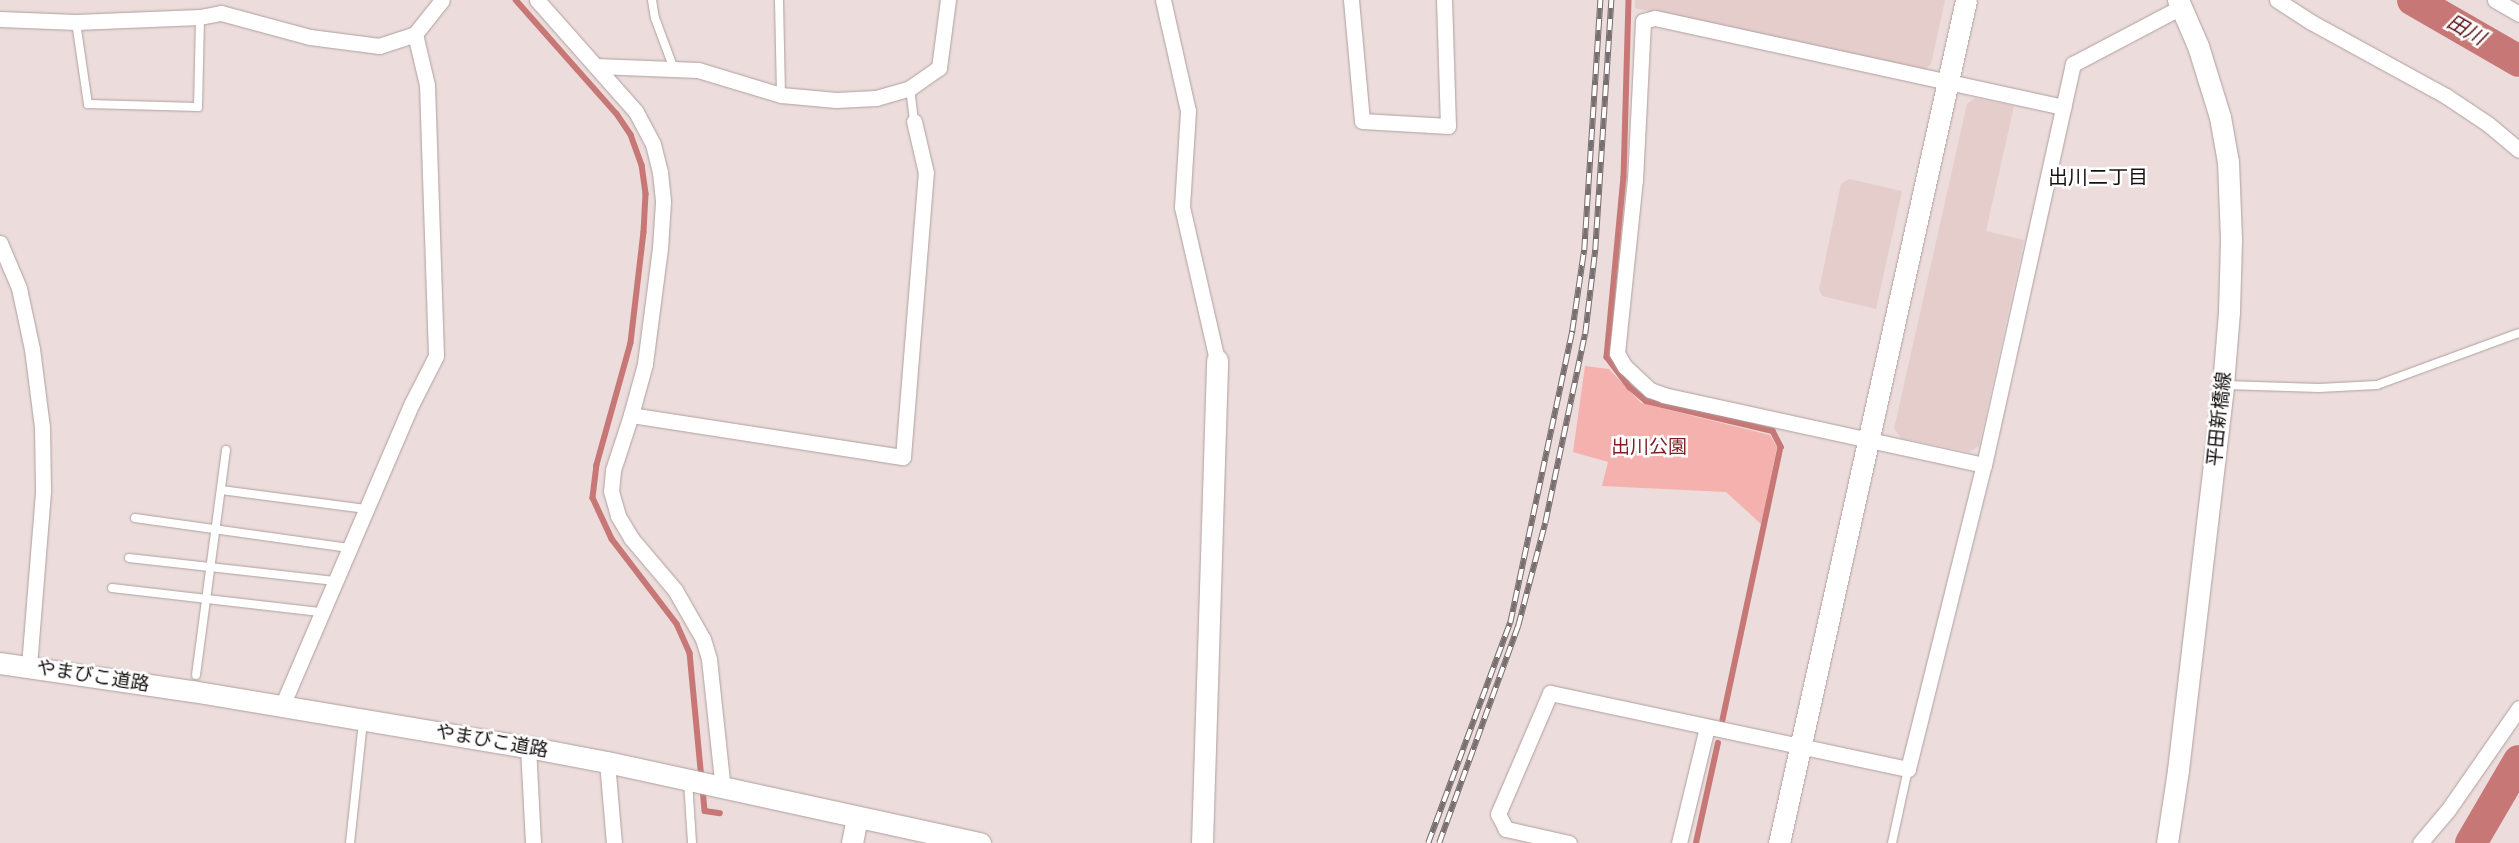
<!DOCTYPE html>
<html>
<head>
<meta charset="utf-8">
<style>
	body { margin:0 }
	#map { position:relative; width:2519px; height:843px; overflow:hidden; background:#ecdcdb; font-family:"Space Grotesk","Noto Sans JP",sans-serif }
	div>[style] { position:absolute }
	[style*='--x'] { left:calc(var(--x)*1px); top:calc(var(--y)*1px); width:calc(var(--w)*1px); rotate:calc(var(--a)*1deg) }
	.built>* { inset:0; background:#e5cdcc }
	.green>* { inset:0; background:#f5b1ae }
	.stream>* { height:5.5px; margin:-2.75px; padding:0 2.75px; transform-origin:2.75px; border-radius:2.75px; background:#c77876 }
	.river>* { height:32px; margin:-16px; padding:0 16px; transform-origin:16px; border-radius:16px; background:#c77876 }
	.roads { filter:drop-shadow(0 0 1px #aea09f) drop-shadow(0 0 1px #aea09f) }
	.lane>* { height:8px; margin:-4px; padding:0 4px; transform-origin:4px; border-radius:4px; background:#fff }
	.street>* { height:15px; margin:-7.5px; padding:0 7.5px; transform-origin:7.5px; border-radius:7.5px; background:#fff }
	.secondary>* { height:21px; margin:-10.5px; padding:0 10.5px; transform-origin:10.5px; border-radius:10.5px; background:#fff }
	.rail>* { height:5.5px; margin-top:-2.75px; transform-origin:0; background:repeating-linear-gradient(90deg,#fff 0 11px,#796f6f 0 22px); box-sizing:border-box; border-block:1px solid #796f6f }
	span { translate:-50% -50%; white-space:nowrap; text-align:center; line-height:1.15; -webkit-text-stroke:5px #fff; paint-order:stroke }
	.street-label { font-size:19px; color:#161111 }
	.park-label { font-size:19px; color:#7e1e24 }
	.water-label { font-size:20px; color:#570f15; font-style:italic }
	.neighbourhood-label { font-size:20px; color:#161111 }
</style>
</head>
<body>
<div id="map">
	<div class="built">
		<i style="clip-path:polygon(1635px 0,1945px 0,1931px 64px,1923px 71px,1635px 8px)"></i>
		<i style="clip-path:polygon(1975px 98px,2014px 106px,1986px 231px,2024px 240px,1979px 446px,1969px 452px,1901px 438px,1894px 429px,1967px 104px)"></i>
		<i style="clip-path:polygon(1849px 179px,1902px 191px,1876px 309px,1822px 296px,1819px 290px,1841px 184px)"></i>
	</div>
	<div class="green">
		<i style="clip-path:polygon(1585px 366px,1609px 369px,1641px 403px,1770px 435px,1777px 447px,1761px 524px,1726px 492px,1602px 486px,1608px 462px,1573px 452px)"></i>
	</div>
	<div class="stream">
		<i style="--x:516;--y:0;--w:152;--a:48.5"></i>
		<i style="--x:617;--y:114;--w:25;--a:56"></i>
		<i style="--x:631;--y:135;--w:32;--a:70"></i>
		<i style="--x:642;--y:165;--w:29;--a:82"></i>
		<i style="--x:646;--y:194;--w:38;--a:93"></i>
		<i style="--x:644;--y:232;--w:112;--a:96.7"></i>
		<i style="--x:631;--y:343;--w:127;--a:105.6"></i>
		<i style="--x:597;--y:465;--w:33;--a:97"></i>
		<i style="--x:593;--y:498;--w:45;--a:65.1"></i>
		<i style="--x:612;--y:539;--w:107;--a:52.6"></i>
		<i style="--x:677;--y:624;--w:32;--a:66"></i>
		<i style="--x:690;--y:653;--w:127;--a:84.6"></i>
		<i style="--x:1629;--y:0;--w:177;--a:91.6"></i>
		<i style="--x:1624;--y:177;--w:181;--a:95.4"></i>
		<i style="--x:1607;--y:357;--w:38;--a:53"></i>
		<i style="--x:1630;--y:387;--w:21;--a:41"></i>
		<i style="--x:1646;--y:401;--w:130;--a:13.3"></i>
		<i style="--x:1773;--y:431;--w:18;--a:63"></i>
		<i style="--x:1781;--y:447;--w:279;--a:102"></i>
		<i style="--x:703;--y:788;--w:23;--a:85"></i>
		<i style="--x:705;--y:811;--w:15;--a:8"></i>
		<i style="--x:1696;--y:843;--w:102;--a:-77.6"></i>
	</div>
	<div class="river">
		<i style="--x:2413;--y:0;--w:122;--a:29.9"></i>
		<i style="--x:2471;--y:843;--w:95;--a:-59.7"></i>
	</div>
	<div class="roads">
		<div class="lane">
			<i style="--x:652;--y:0;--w:18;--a:81"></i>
			<i style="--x:655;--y:18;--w:54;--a:69.6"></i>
			<i style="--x:779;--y:0;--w:95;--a:88.8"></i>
			<i style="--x:76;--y:22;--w:83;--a:81.7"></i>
			<i style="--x:88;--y:104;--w:110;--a:1.6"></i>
			<i style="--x:198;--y:107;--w:90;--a:-88.7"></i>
			<i style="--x:910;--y:88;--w:33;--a:83"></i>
			<i style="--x:2225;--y:385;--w:94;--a:1.8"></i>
			<i style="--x:2319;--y:388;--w:58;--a:-3"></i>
			<i style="--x:2377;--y:385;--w:151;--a:-20.1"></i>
			<i style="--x:221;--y:490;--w:146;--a:7.5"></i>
			<i style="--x:135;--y:518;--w:216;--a:8"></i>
			<i style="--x:129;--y:558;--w:207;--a:6.4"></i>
			<i style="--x:112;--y:588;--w:209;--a:6.6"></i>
			<i style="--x:196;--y:675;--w:227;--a:-82.4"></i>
			<i style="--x:688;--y:781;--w:62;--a:86.3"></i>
			<i style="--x:350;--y:843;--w:123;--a:-83.9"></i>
			<i style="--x:1892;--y:843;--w:76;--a:-77.8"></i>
		</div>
		<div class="street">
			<i style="--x:537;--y:0;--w:149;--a:48.5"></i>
			<i style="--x:636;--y:112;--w:36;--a:62"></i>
			<i style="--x:653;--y:144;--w:29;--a:76"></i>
			<i style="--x:660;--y:172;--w:30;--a:84"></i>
			<i style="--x:663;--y:202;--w:46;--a:93.7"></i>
			<i style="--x:660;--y:248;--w:117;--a:97.4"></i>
			<i style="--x:645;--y:364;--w:53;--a:105.4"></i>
			<i style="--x:631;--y:415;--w:58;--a:108.1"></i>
			<i style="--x:613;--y:470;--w:21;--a:95"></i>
			<i style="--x:611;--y:491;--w:26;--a:74"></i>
			<i style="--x:618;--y:516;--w:26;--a:59"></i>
			<i style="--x:631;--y:538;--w:68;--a:49.8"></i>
			<i style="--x:675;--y:590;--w:56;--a:60.3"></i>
			<i style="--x:703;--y:639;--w:21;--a:73"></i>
			<i style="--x:709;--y:659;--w:131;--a:83.9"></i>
			<i style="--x:1163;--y:0;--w:114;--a:77.3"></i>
			<i style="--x:1188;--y:111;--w:96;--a:93.6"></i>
			<i style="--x:1182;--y:207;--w:157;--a:77.1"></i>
			<i style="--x:1351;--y:0;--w:121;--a:84.8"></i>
			<i style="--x:1362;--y:121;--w:86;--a:3.3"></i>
			<i style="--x:1448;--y:126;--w:126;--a:-91.8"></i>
			<i style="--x:2277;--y:0;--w:40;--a:32.9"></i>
			<i style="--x:2311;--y:22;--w:154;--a:28.7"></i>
			<i style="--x:2446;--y:96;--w:50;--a:33.7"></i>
			<i style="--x:2488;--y:124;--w:40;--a:40"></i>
			<i style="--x:2495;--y:0;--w:28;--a:30"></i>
			<i style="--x:0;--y:19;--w:76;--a:2.3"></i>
			<i style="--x:76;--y:22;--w:124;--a:-2.3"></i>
			<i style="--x:200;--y:17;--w:21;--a:-11"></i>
			<i style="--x:221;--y:13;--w:92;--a:15.1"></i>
			<i style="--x:310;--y:37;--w:70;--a:7.4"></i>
			<i style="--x:379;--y:46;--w:38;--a:-18"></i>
			<i style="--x:415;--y:34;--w:43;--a:-51.5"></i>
			<i style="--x:596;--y:66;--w:102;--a:2.2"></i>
			<i style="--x:698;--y:70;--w:87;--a:16.8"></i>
			<i style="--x:781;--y:95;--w:55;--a:5.2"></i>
			<i style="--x:836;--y:100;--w:40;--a:-2.9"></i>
			<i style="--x:876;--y:98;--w:35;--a:-16"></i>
			<i style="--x:910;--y:88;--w:35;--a:-35"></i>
			<i style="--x:939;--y:68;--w:69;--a:-82.5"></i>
			<i style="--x:0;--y:243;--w:49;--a:67.1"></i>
			<i style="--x:19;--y:288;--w:62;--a:78"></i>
			<i style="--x:32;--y:349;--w:79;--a:82.7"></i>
			<i style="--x:42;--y:427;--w:65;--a:89.1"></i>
			<i style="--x:43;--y:492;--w:175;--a:94.6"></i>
			<i style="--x:631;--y:415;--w:275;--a:8.8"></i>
			<i style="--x:903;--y:457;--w:285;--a:-85.4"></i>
			<i style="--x:926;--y:173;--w:53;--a:-103"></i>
			<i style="--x:1984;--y:465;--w:328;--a:-167.7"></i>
			<i style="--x:1664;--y:395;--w:15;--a:-160"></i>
			<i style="--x:1650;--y:390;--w:34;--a:-137"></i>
			<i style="--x:1625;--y:367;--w:16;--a:-120"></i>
			<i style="--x:1617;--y:353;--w:174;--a:-84.1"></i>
			<i style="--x:1635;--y:180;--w:159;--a:-87.1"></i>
			<i style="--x:1643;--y:21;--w:12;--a:-14"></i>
			<i style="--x:1655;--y:18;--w:418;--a:12.3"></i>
			<i style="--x:282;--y:706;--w:327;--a:-66.8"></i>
			<i style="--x:411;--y:405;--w:55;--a:-63"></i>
			<i style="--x:436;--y:356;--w:271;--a:-91.9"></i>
			<i style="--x:427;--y:85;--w:52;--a:-103.2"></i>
			<i style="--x:528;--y:747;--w:96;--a:87"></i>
			<i style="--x:607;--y:762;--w:81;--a:85.1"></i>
			<i style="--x:1569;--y:843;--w:65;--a:-167.5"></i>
			<i style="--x:1506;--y:829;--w:17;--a:-118"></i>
			<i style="--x:1498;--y:814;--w:132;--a:-66.7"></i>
			<i style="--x:1550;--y:693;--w:366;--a:12"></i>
			<i style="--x:1908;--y:769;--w:313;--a:-76"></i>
			<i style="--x:1984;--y:465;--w:411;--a:-77.5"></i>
			<i style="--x:2073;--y:64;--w:122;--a:-27.8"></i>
			<i style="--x:1679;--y:843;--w:119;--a:-76.4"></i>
			<i style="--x:2420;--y:843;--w:43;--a:-49.7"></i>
			<i style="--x:2448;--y:810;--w:124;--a:-55.2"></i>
		</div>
		<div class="secondary">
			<i style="--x:0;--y:663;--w:194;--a:8.3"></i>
			<i style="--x:192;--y:691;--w:341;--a:9.5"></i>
			<i style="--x:528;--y:747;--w:80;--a:10.8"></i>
			<i style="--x:607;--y:762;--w:382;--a:12.3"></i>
			<i style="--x:852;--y:843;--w:25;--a:-79"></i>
			<i style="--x:1202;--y:843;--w:483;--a:-88.2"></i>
			<i style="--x:1779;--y:843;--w:863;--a:-77.49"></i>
			<i style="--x:2167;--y:843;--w:74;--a:-81.4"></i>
			<i style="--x:2178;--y:770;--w:388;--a:-83.3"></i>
			<i style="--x:2223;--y:385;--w:73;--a:-85.3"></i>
			<i style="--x:2229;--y:312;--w:73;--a:-88.4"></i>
			<i style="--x:2231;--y:239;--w:77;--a:-92.2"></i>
			<i style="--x:2228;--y:162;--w:46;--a:-100.1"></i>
			<i style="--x:2220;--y:117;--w:74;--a:-107.2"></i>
			<i style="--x:2198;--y:46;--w:50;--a:-113.5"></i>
		</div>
	</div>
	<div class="rail">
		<i style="--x:1428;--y:843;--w:235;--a:-69.6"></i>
		<i style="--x:1510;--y:623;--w:299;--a:-78"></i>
		<i style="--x:1572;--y:331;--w:82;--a:-81.6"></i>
		<i style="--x:1584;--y:250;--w:251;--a:-86.3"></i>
		<i style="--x:1439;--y:843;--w:231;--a:-70"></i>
		<i style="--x:1518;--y:626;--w:106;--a:-75.3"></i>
		<i style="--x:1545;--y:523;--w:193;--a:-78.1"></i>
		<i style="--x:1585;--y:334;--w:85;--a:-83.2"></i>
		<i style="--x:1595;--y:250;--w:251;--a:-86.3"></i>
	</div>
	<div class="street-label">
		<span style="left:2219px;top:419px;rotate:-84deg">平田新橋線</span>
		<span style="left:93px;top:676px;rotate:9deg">やまびこ道路</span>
		<span style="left:492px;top:741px;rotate:10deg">やまびこ道路</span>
	</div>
	<div class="park-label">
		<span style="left:1649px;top:447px">出川公園</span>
	</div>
	<div class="water-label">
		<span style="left:2466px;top:30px;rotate:30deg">田川</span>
	</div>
	<div class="neighbourhood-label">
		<span style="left:2098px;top:177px">出川二丁目</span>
	</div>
</div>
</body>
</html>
